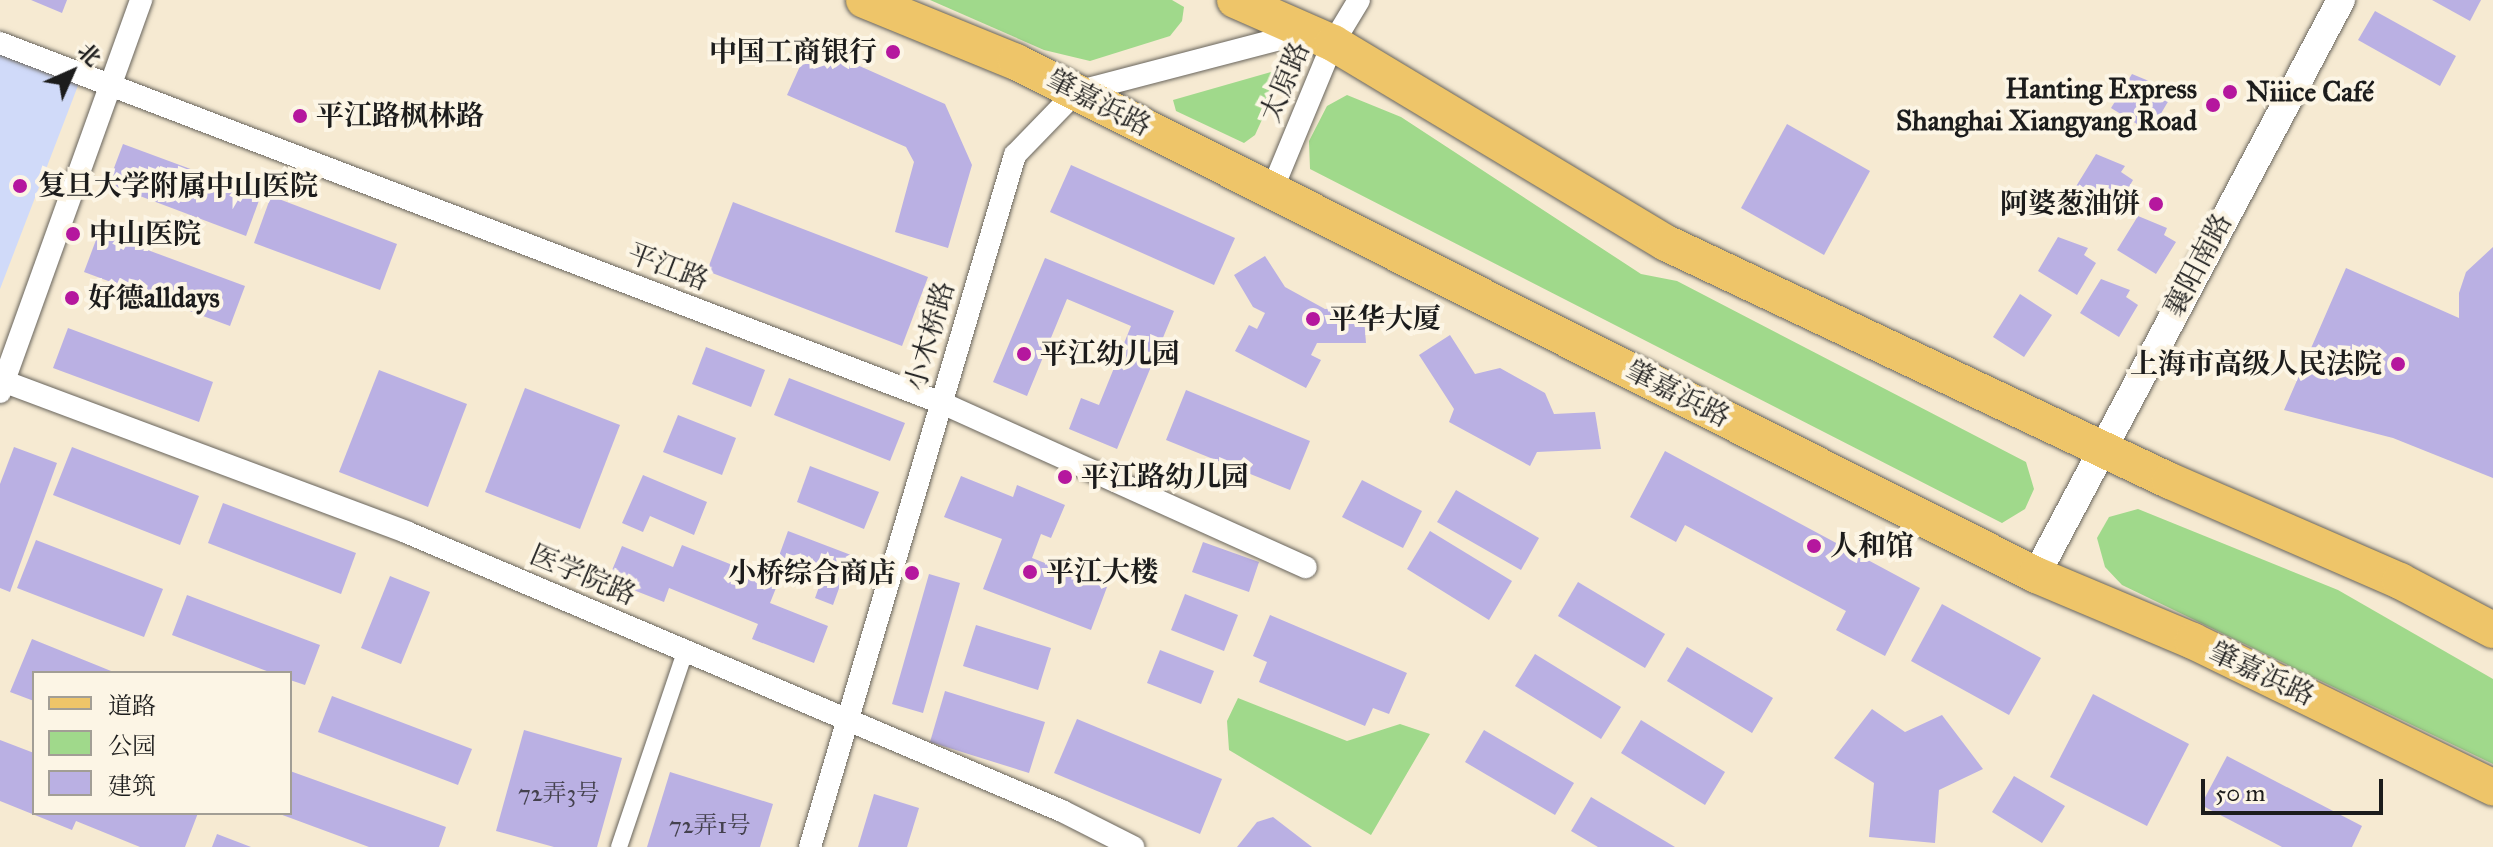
<!DOCTYPE html>
<html>
<head>
<meta charset="utf-8">
<style>
	body { margin:0 }
	#map { position:relative; width:2493px; height:847px; overflow:hidden; background:#f6ead2; font-family:"IM FELL Great Primer","Noto Serif SC",serif }
	div>[style] { position:absolute }
	[style*='--x'] { left:calc(var(--x)*1px); top:calc(var(--y)*1px); width:calc(var(--w)*1px); rotate:calc(var(--a)*1deg) }
	.built>* { inset:0; background:#d0daf9 }
	.green>* { inset:0; background:#a0d98b }
	.building>* { inset:0; background:#bab0e3 }
	.roads { filter:drop-shadow(0 0 2px #68645c) drop-shadow(0 0 2px #68645c) }
	.pedestrian>* { height:16px; margin:-8px; padding:0 8px; transform-origin:8px; border-radius:8px; background:#fff }
	.minor>* { height:22px; margin:-11px; padding:0 11px; transform-origin:11px; border-radius:11px; background:#fff }
	.tertiary>* { height:28px; margin:-14px; padding:0 14px; transform-origin:14px; border-radius:14px; background:#fff }
	.primary>* { height:36px; margin:-18px; padding:0 18px; transform-origin:18px; border-radius:18px; background:#eec569 }
	.dots>* { width:22px; height:22px; translate:-50% -50%; box-sizing:border-box; border:4px solid #fcf5e5; border-radius:50% }
	span { translate:-50% -50%; white-space:nowrap; text-align:center; line-height:1.15; -webkit-text-stroke:8px #fcf5e5; paint-order:stroke }
	.number-label { font-size:24px; color:#44414e }
	.number-label span { -webkit-text-stroke-width:0 }
	.poi-label { font-size:28px; color:#1c1c1c; font-weight:700 }
	.right { translate:-100% -50%; text-align:right }
	.left { translate:0 -50%; text-align:left }
	.street-label { font-size:28px; color:#1c1c1c }
	.legend { position:absolute; left:32px; top:671px; width:260px; height:144px; box-sizing:border-box; background:#fcf5e5; border:2px solid #a29e95; margin:0; padding:10px 14px; list-style:none; font-size:24px; color:#1c1c1c }
	.legend li { display:flex; align-items:center; gap:16px; height:40px }
	.legend b { width:40px; border:2px solid #a29e95 }
	.north { position:absolute; left:32px; top:32px; width:80px; height:80px; -webkit-text-stroke:6px #fcf5e5; paint-order:stroke; rotate:45deg; font-size:22px; font-weight:700; line-height:32px; text-align:center; color:#1c1c1c }
	.north::after { content:''; display:block; margin:auto; width:28px; height:36px; background:#1c1c1c; clip-path:polygon(50% 0,100% 100%,50% 72%,0 100%) }
	.scale { position:absolute; left:2201px; top:779px; width:182px; height:36px; box-sizing:border-box; border:4px solid #1c1c1c; border-top:0; padding-left:10px; font-size:24px; line-height:28px; white-space:nowrap; color:#1c1c1c; -webkit-text-stroke:6px #fcf5e5; paint-order:stroke }
</style>
</head>
<body>
<div id="map">
	<div class="built">
		<i style="clip-path:polygon(0 53px,79px 83px,0 289px)"></i>
	</div>
	<div class="green">
		<i style="clip-path:polygon(930px 0,1172px 0,1184px 7px,1182px 21px,1170px 36px,1090px 61px,1044px 50px)"></i>
		<i style="clip-path:polygon(1271px 72px,1279px 82px,1255px 135px,1244px 143px,1176px 111px,1173px 100px)"></i>
		<i style="clip-path:polygon(1347px 95px,1401px 117px,1641px 274px,1677px 281px,2026px 462px,2034px 489px,2025px 509px,2002px 523px,1310px 169px,1309px 141px,1327px 106px)"></i>
		<i style="clip-path:polygon(2138px 509px,2338px 590px,2493px 679px,2493px 764px,2122px 585px,2105px 567px,2097px 538px,2109px 517px)"></i>
		<i style="clip-path:polygon(1238px 698px,1347px 741px,1400px 724px,1430px 734px,1371px 835px,1229px 750px,1227px 721px)"></i>
	</div>
	<div class="building">
		<i style="clip-path:polygon(31px 0,67px 0,62px 13px)"></i>
		<i style="clip-path:polygon(2432px 0,2481px 0,2470px 21px)"></i>
		<i style="clip-path:polygon(2375px 11px,2456px 56px,2440px 86px,2358px 40px)"></i>
		<i style="clip-path:polygon(810px 44px,945px 104px,972px 165px,948px 248px,895px 232px,914px 162px,906px 147px,787px 95px)"></i>
		<i style="clip-path:polygon(2132px 74px,2161px 86px,2157px 92px,2169px 100px,2150px 132px,2111px 108px)"></i>
		<i style="clip-path:polygon(1787px 124px,1870px 171px,1824px 255px,1741px 208px)"></i>
		<i style="clip-path:polygon(123px 144px,261px 195px,246px 236px,108px 184px)"></i>
		<i style="clip-path:polygon(2096px 154px,2125px 166px,2121px 172px,2133px 180px,2114px 212px,2075px 188px)"></i>
		<i style="clip-path:polygon(1071px 165px,1235px 238px,1214px 285px,1050px 212px)"></i>
		<i style="clip-path:polygon(271px 196px,397px 244px,380px 290px,254px 243px)"></i>
		<i style="clip-path:polygon(733px 202px,928px 277px,902px 346px,707px 271px)"></i>
		<i style="clip-path:polygon(2138px 216px,2167px 228px,2164px 235px,2176px 242px,2156px 274px,2117px 250px)"></i>
		<i style="clip-path:polygon(99px 232px,245px 286px,230px 326px,84px 272px)"></i>
		<i style="clip-path:polygon(2058px 237px,2088px 248px,2084px 255px,2096px 263px,2077px 295px,2038px 271px)"></i>
		<i style="clip-path:polygon(2493px 247px,2493px 478px,2393px 438px,2284px 410px,2346px 268px,2459px 318px,2459px 293px,2466px 272px)"></i>
		<i style="clip-path:polygon(1265px 256px,1285px 287px,1325px 309px,1363px 306px,1366px 343px,1317px 343px,1311px 355px,1321px 360px,1306px 388px,1235px 351px,1249px 325px,1257px 329px,1265px 313px,1253px 307px,1234px 275px)"></i>
		<i style="clip-path:polygon(1045px 258px,1174px 311px,1117px 449px,1069px 429px,1081px 398px,1099px 405px,1131px 326px,1067px 299px,1027px 396px,993px 382px)"></i>
		<i style="clip-path:polygon(2101px 279px,2130px 290px,2126px 297px,2138px 305px,2119px 337px,2080px 313px)"></i>
		<i style="clip-path:polygon(2020px 294px,2052px 315px,2024px 357px,1993px 337px)"></i>
		<i style="clip-path:polygon(68px 328px,213px 382px,199px 422px,53px 368px)"></i>
		<i style="clip-path:polygon(1450px 335px,1475px 374px,1500px 368px,1545px 393px,1554px 414px,1595px 412px,1601px 449px,1537px 452px,1530px 466px,1449px 422px,1454px 409px,1419px 355px)"></i>
		<i style="clip-path:polygon(706px 347px,765px 370px,751px 407px,692px 384px)"></i>
		<i style="clip-path:polygon(379px 370px,467px 404px,428px 507px,339px 472px)"></i>
		<i style="clip-path:polygon(789px 378px,905px 423px,890px 461px,774px 415px)"></i>
		<i style="clip-path:polygon(525px 388px,620px 425px,580px 529px,485px 492px)"></i>
		<i style="clip-path:polygon(1186px 390px,1310px 441px,1290px 490px,1166px 440px)"></i>
		<i style="clip-path:polygon(678px 415px,736px 438px,722px 475px,663px 452px)"></i>
		<i style="clip-path:polygon(14px 447px,57px 463px,10px 592px,0 588px,0 484px)"></i>
		<i style="clip-path:polygon(72px 447px,199px 496px,180px 545px,53px 495px)"></i>
		<i style="clip-path:polygon(1665px 451px,1920px 588px,1885px 656px,1836px 630px,1846px 611px,1685px 525px,1676px 542px,1630px 517px)"></i>
		<i style="clip-path:polygon(810px 466px,879px 492px,864px 529px,797px 502px)"></i>
		<i style="clip-path:polygon(643px 475px,707px 502px,694px 535px,650px 516px,643px 532px,622px 523px)"></i>
		<i style="clip-path:polygon(961px 476px,1013px 497px,1017px 485px,1065px 505px,1051px 538px,1041px 534px,1032px 558px,1107px 587px,1091px 630px,983px 589px,1002px 539px,944px 517px)"></i>
		<i style="clip-path:polygon(1362px 480px,1422px 511px,1403px 548px,1342px 517px)"></i>
		<i style="clip-path:polygon(1456px 490px,1539px 538px,1521px 570px,1437px 522px)"></i>
		<i style="clip-path:polygon(223px 503px,356px 553px,341px 594px,208px 543px)"></i>
		<i style="clip-path:polygon(788px 531px,851px 555px,833px 605px,815px 598px,820px 584px,775px 567px)"></i>
		<i style="clip-path:polygon(1430px 531px,1512px 581px,1489px 620px,1407px 569px)"></i>
		<i style="clip-path:polygon(36px 540px,163px 589px,144px 637px,17px 588px)"></i>
		<i style="clip-path:polygon(1203px 542px,1259px 562px,1249px 592px,1192px 572px)"></i>
		<i style="clip-path:polygon(682px 545px,778px 583px,770px 603px,828px 626px,814px 663px,752px 639px,758px 624px,669px 588px,664px 602px,608px 580px,622px 546px,673px 567px)"></i>
		<i style="clip-path:polygon(929px 574px,960px 583px,923px 713px,892px 704px)"></i>
		<i style="clip-path:polygon(390px 576px,430px 592px,401px 664px,361px 648px)"></i>
		<i style="clip-path:polygon(1578px 582px,1665px 634px,1645px 668px,1558px 616px)"></i>
		<i style="clip-path:polygon(1185px 594px,1238px 615px,1224px 651px,1171px 630px)"></i>
		<i style="clip-path:polygon(187px 595px,320px 645px,305px 685px,290px 680px,290px 673px,272px 673px,172px 635px)"></i>
		<i style="clip-path:polygon(1942px 604px,2041px 658px,2009px 715px,1911px 661px)"></i>
		<i style="clip-path:polygon(1270px 615px,1407px 673px,1389px 714px,1373px 708px,1365px 726px,1259px 682px,1267px 662px,1253px 656px)"></i>
		<i style="clip-path:polygon(976px 625px,1051px 648px,1038px 690px,963px 666px)"></i>
		<i style="clip-path:polygon(32px 639px,116px 673px,34px 673px,34px 701px,10px 692px)"></i>
		<i style="clip-path:polygon(1687px 647px,1773px 698px,1752px 733px,1667px 681px)"></i>
		<i style="clip-path:polygon(1160px 650px,1214px 671px,1201px 704px,1147px 683px)"></i>
		<i style="clip-path:polygon(1535px 654px,1621px 707px,1601px 739px,1515px 686px)"></i>
		<i style="clip-path:polygon(945px 691px,1045px 722px,1029px 773px,930px 742px)"></i>
		<i style="clip-path:polygon(2093px 694px,2189px 744px,2147px 826px,2050px 777px)"></i>
		<i style="clip-path:polygon(332px 696px,472px 749px,458px 785px,318px 732px)"></i>
		<i style="clip-path:polygon(1872px 709px,1905px 732px,1942px 715px,1983px 769px,1939px 790px,1935px 843px,1869px 837px,1874px 783px,1834px 758px)"></i>
		<i style="clip-path:polygon(1077px 719px,1222px 779px,1200px 834px,1054px 773px)"></i>
		<i style="clip-path:polygon(1641px 720px,1725px 772px,1705px 805px,1621px 753px)"></i>
		<i style="clip-path:polygon(524px 730px,622px 758px,597px 847px,554px 847px,496px 831px)"></i>
		<i style="clip-path:polygon(1484px 730px,1574px 783px,1555px 815px,1465px 762px)"></i>
		<i style="clip-path:polygon(0 740px,34px 753px,34px 813px,198px 813px,185px 847px,140px 847px,76px 821px,72px 830px,0 801px)"></i>
		<i style="clip-path:polygon(2227px 756px,2362px 826px,2352px 847px,2282px 847px,2201px 805px)"></i>
		<i style="clip-path:polygon(290px 771px,446px 827px,439px 847px,369px 847px,277px 813px,290px 813px)"></i>
		<i style="clip-path:polygon(670px 772px,773px 804px,760px 847px,647px 847px)"></i>
		<i style="clip-path:polygon(2014px 776px,2065px 806px,2042px 843px,1992px 812px)"></i>
		<i style="clip-path:polygon(874px 794px,919px 808px,907px 847px,858px 847px)"></i>
		<i style="clip-path:polygon(1591px 797px,1675px 847px,1598px 847px,1571px 831px)"></i>
		<i style="clip-path:polygon(1273px 817px,1312px 847px,1237px 847px,1257px 822px)"></i>
		<i style="clip-path:polygon(217px 834px,251px 847px,212px 847px)"></i>
	</div>
	<div class="roads">
		<div class="pedestrian">
			<i style="--x:619;--y:847;--w:206;--a:-71.3"></i>
		</div>
		<div class="minor">
			<i style="--x:0;--y:43;--w:1008;--a:20.92"></i>
			<i style="--x:942;--y:403;--w:399;--a:24.3"></i>
			<i style="--x:1272;--y:190;--w:159;--a:-67.5"></i>
			<i style="--x:1333;--y:43;--w:50;--a:-58.8"></i>
			<i style="--x:0;--y:380;--w:434;--a:20.5"></i>
			<i style="--x:406;--y:532;--w:713;--a:23.04"></i>
			<i style="--x:1062;--y:811;--w:80;--a:26.9"></i>
			<i style="--x:0;--y:392;--w:417;--a:-70.2"></i>
			<i style="--x:810;--y:847;--w:722;--a:-73.5"></i>
			<i style="--x:1015;--y:155;--w:88;--a:-45.9"></i>
			<i style="--x:1076;--y:92;--w:239;--a:-14.6"></i>
		</div>
		<div class="tertiary">
			<i style="--x:2036;--y:575;--w:651;--a:-62.06"></i>
		</div>
		<div class="primary">
			<i style="--x:864;--y:0;--w:164;--a:22.2"></i>
			<i style="--x:1016;--y:62;--w:1142;--a:26.7"></i>
			<i style="--x:2036;--y:575;--w:170;--a:22.8"></i>
			<i style="--x:2193;--y:641;--w:334;--a:26"></i>
			<i style="--x:1235;--y:0;--w:107;--a:23.7"></i>
			<i style="--x:1333;--y:43;--w:388;--a:31"></i>
			<i style="--x:1666;--y:243;--w:557;--a:25.28"></i>
			<i style="--x:2170;--y:481;--w:251;--a:23.5"></i>
			<i style="--x:2400;--y:581;--w:105;--a:27.8"></i>
		</div>
	</div>
	<div class="dots">
		<i style="left:893px;top:52px;background:#b5179e"></i>
		<i style="left:2230px;top:92px;background:#b5179e"></i>
		<i style="left:2213px;top:105px;background:#b5179e"></i>
		<i style="left:300px;top:116px;background:#b5179e"></i>
		<i style="left:20px;top:186px;background:#b5179e"></i>
		<i style="left:2156px;top:204px;background:#b5179e"></i>
		<i style="left:73px;top:234px;background:#b5179e"></i>
		<i style="left:72px;top:298px;background:#b5179e"></i>
		<i style="left:1313px;top:319px;background:#b5179e"></i>
		<i style="left:1024px;top:354px;background:#b5179e"></i>
		<i style="left:2398px;top:364px;background:#b5179e"></i>
		<i style="left:1065px;top:477px;background:#b5179e"></i>
		<i style="left:1814px;top:546px;background:#b5179e"></i>
		<i style="left:1030px;top:572px;background:#b5179e"></i>
		<i style="left:912px;top:573px;background:#b5179e"></i>
	</div>
	<div class="number-label">
		<span style="left:559px;top:794px">72弄3号</span>
		<span style="left:710px;top:826px">72弄1号</span>
	</div>
	<div class="poi-label">
		<span class="right" style="left:877px;top:52px">中国工商银行</span>
		<span class="right" style="left:2197px;top:105px">Hanting Express<br>Shanghai Xiangyang Road</span>
		<span class="left" style="left:2246px;top:92px">Niiice Café</span>
		<span class="left" style="left:316px;top:116px">平江路枫林路</span>
		<span class="left" style="left:38px;top:186px">复旦大学附属中山医院</span>
		<span class="right" style="left:2140px;top:204px">阿婆葱油饼</span>
		<span class="left" style="left:89px;top:234px">中山医院</span>
		<span class="left" style="left:88px;top:298px">好德alldays</span>
		<span class="left" style="left:1329px;top:319px">平华大厦</span>
		<span class="left" style="left:1040px;top:354px">平江幼儿园</span>
		<span class="right" style="left:2382px;top:364px">上海市高级人民法院</span>
		<span class="left" style="left:1081px;top:477px">平江路幼儿园</span>
		<span class="left" style="left:1830px;top:546px">人和馆</span>
		<span class="left" style="left:1046px;top:572px">平江大楼</span>
		<span class="right" style="left:896px;top:573px">小桥综合商店</span>
	</div>
	<div class="street-label">
		<span style="left:1285px;top:82px;rotate:-67deg">太原路</span>
		<span style="left:1099px;top:103px;rotate:27deg">肇嘉浜路</span>
		<span style="left:2198px;top:265px;rotate:-62deg">襄阳南路</span>
		<span style="left:668px;top:267px;rotate:21deg">平江路</span>
		<span style="left:930px;top:336px;rotate:-74deg">小木桥路</span>
		<span style="left:1678px;top:394px;rotate:27deg">肇嘉浜路</span>
		<span style="left:583px;top:575px;rotate:23deg">医学院路</span>
		<span style="left:2262px;top:674px;rotate:25deg">肇嘉浜路</span>
	</div>
	<ul class="legend">
	<li><b style="height:10px;background:#eec569"></b>道路</li>
	<li><b style="height:22px;background:#a0d98b"></b>公园</li>
	<li><b style="height:22px;background:#bab0e3"></b>建筑</li>
	</ul>
	<div class="north">北</div>
	<div class="scale">50 m</div>
</div>
</body>
</html>
